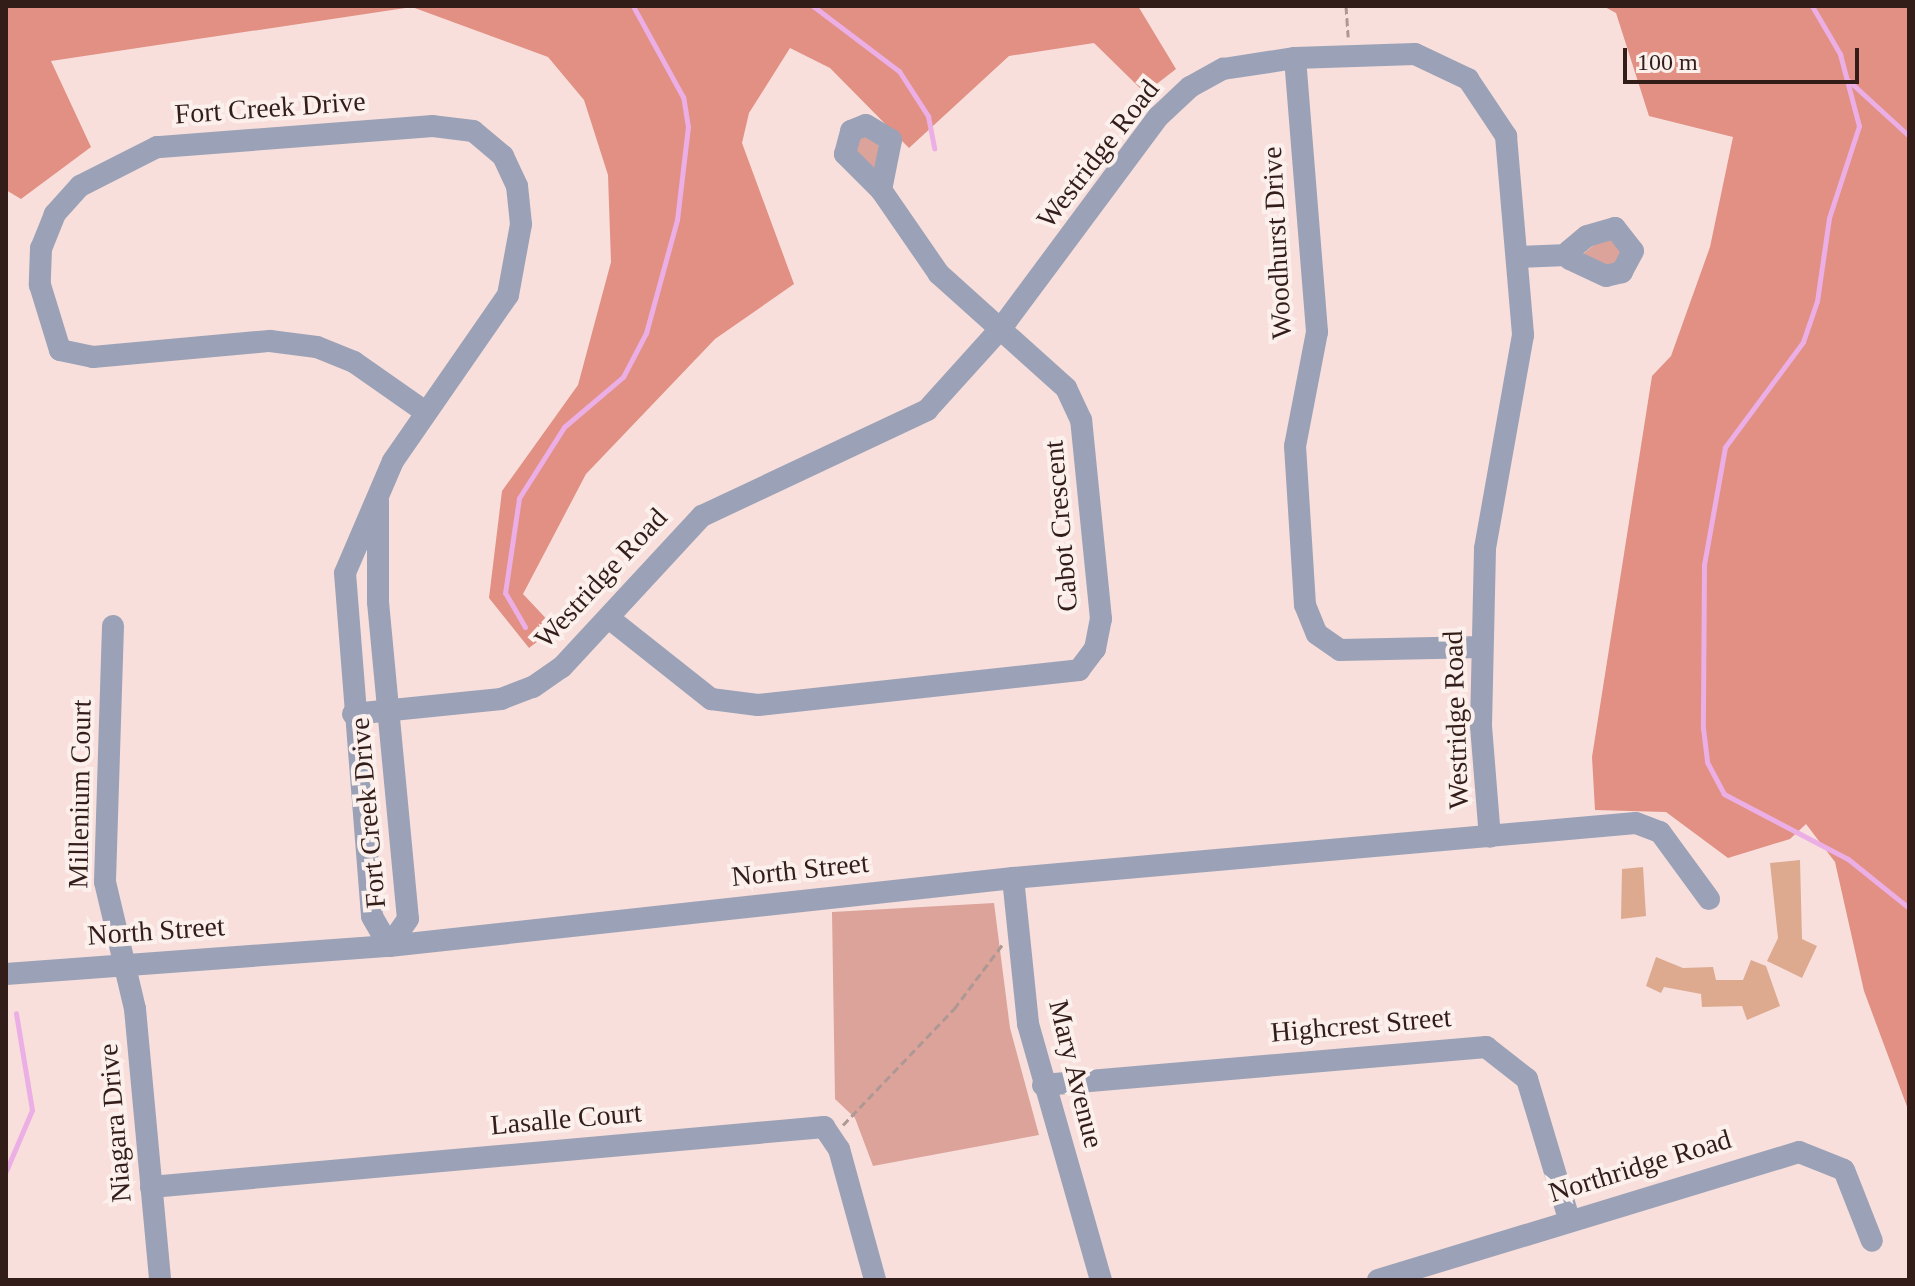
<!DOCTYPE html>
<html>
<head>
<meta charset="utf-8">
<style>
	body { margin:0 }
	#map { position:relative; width:1915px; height:1286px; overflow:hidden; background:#f8dfdb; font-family:"Times New Roman",serif }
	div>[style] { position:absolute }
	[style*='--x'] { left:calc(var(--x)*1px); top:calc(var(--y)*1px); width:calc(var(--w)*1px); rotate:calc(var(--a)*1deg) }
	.green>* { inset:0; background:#dca39a }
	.forest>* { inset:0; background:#e19083 }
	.stream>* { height:5px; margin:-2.5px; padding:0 2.5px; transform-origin:2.5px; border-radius:2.5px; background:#ebaee5 }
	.building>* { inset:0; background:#ddaa8f }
	.path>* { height:3px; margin-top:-1.5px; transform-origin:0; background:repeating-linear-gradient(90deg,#af9894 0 8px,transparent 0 12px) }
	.minor>* { height:22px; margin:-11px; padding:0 11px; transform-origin:11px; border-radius:11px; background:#9ba2b7 }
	span { translate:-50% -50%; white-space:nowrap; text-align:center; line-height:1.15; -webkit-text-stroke:8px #fcf0ed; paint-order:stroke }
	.street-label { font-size:28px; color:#321d19 }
	.frame { position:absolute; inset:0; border:8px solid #321d19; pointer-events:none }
	.scale { position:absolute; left:1623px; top:48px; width:236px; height:36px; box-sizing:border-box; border:4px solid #321d19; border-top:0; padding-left:10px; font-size:24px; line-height:28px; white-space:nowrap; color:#321d19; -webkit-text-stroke:6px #fcf0ed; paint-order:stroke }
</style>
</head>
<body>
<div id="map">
	<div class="green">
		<i style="clip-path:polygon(879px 135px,878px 175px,856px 158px,854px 138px)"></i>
		<i style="clip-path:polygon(1607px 234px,1625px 257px,1610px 268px,1583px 254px)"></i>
		<i style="clip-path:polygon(994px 903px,1010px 1028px,1039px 1135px,873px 1166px,855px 1118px,835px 1099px,832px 912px)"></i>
	</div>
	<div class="forest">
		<i style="clip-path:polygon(6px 6px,1138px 6px,1176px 69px,1145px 93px,1094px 43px,1009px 56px,909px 148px,830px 68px,790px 48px,749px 113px,742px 143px,794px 284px,715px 339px,586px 474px,523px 594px,555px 628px,529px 648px,489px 598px,502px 491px,578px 385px,611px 262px,608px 175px,584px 100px,548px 57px,412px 7px,51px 61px,91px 147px,21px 199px,6px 190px)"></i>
		<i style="clip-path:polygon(1603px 6px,1909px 6px,1909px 1112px,1864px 991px,1835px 862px,1806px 824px,1790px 839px,1728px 858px,1666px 812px,1595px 810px,1592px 757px,1652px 376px,1671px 356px,1710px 247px,1733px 137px,1649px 116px,1616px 13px)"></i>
	</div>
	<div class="stream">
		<i style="--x:813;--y:6;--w:108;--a:37.1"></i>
		<i style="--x:899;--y:71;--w:54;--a:57.2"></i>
		<i style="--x:928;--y:116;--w:33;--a:79"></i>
		<i style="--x:1812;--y:6;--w:56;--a:59.7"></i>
		<i style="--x:1840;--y:54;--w:74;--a:75.2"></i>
		<i style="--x:1859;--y:126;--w:97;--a:108.1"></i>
		<i style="--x:1829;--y:218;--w:84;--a:98.2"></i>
		<i style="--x:1817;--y:301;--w:43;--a:108.9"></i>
		<i style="--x:1803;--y:342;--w:131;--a:126.6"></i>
		<i style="--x:1725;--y:447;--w:120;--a:100.1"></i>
		<i style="--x:1704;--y:565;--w:163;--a:90.4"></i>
		<i style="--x:1703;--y:728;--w:34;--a:83"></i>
		<i style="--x:1707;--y:762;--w:36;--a:62"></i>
		<i style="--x:1724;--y:794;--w:140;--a:27.7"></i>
		<i style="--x:1848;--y:859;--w:78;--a:38.8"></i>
		<i style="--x:1849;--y:81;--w:81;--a:42.5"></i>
		<i style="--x:525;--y:627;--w:39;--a:-120"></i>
		<i style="--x:505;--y:593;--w:96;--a:-81.6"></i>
		<i style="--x:519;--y:498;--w:84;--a:-57.6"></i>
		<i style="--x:564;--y:427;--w:77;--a:-40.3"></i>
		<i style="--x:623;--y:377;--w:50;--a:-62.4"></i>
		<i style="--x:646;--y:333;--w:117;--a:-74.7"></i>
		<i style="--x:677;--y:220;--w:94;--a:-83.3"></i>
		<i style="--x:688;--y:127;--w:30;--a:-99"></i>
		<i style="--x:683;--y:97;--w:104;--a:-118.8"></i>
		<i style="--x:6;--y:1171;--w:66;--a:-66.9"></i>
		<i style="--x:32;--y:1110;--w:98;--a:-99.4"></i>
	</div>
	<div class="building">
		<i style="clip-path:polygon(1800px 860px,1802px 939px,1817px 946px,1802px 978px,1767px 961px,1778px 938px,1770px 863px)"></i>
		<i style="clip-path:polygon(1643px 867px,1646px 916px,1621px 919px,1622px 869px)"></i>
		<i style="clip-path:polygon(1656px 957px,1683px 968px,1713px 967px,1716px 980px,1743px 980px,1751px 960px,1766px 966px,1780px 1006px,1747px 1020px,1742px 1006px,1702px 1007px,1701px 994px,1664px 987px,1661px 993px,1646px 986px)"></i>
	</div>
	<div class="path">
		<i style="--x:1346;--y:6;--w:31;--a:86"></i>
		<i style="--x:843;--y:1125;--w:161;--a:-46.3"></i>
		<i style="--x:954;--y:1009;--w:80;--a:-53.1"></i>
	</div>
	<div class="minor">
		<i style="--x:1295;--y:58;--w:275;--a:85.4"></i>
		<i style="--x:1317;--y:332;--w:116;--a:100.9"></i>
		<i style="--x:1295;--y:446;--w:159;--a:86.4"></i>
		<i style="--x:1305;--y:605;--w:31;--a:68"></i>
		<i style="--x:1317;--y:634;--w:28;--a:35"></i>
		<i style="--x:1340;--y:650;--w:142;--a:-1.2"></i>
		<i style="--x:866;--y:125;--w:29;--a:31"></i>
		<i style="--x:891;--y:140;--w:51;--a:101.3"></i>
		<i style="--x:881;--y:190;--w:51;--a:-135"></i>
		<i style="--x:845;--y:154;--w:24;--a:-75"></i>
		<i style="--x:851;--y:131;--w:16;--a:-22"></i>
		<i style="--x:1615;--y:228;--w:29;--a:52"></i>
		<i style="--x:1633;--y:251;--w:24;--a:118"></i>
		<i style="--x:1622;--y:272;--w:16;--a:166"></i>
		<i style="--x:1606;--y:276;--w:40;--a:-155"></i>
		<i style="--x:1570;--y:259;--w:8;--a:-97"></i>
		<i style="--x:1569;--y:251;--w:23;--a:-40"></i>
		<i style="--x:1587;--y:236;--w:29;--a:-16"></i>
		<i style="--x:1517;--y:257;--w:51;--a:-2.2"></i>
		<i style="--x:378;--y:501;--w:101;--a:90"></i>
		<i style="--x:378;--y:602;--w:318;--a:84.6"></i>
		<i style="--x:408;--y:919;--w:33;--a:125"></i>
		<i style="--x:610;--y:619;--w:129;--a:38.4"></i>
		<i style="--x:711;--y:699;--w:47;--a:7.3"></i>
		<i style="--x:758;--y:705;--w:323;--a:-6.2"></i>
		<i style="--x:1079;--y:670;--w:26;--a:-53"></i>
		<i style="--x:1095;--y:649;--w:31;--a:-79"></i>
		<i style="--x:1101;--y:619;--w:200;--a:-95.7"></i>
		<i style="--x:1081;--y:420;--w:35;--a:-115"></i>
		<i style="--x:1066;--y:388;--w:171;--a:-138.1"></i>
		<i style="--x:939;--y:274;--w:102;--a:-124.6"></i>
		<i style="--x:113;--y:626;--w:256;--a:91.8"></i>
		<i style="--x:105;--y:882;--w:130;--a:76.7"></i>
		<i style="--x:135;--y:1009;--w:272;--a:84.7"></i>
		<i style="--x:353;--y:714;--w:149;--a:-5.8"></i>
		<i style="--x:501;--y:699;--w:34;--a:-21"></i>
		<i style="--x:533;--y:687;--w:35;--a:-35"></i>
		<i style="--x:562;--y:667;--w:206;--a:-47.2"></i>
		<i style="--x:702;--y:516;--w:249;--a:-25.2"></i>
		<i style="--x:927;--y:410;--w:112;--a:-47.9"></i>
		<i style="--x:1002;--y:327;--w:262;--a:-53.4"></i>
		<i style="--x:1158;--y:117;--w:44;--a:-43.2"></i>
		<i style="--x:1190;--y:87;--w:38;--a:-29"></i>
		<i style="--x:1223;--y:69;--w:73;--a:-8.7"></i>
		<i style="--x:1295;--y:58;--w:120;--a:-1.9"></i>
		<i style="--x:1415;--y:54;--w:59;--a:25.3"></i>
		<i style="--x:1468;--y:79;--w:69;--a:56.3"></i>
		<i style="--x:1506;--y:136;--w:200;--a:85.1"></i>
		<i style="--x:1523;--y:335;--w:217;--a:100.1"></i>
		<i style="--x:1485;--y:549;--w:177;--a:91.3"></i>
		<i style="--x:1481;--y:726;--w:111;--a:85.4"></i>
		<i style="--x:1013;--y:878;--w:147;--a:84.1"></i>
		<i style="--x:1028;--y:1024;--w:266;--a:74.1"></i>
		<i style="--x:389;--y:946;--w:34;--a:-120"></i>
		<i style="--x:372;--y:916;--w:344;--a:-94.5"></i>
		<i style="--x:345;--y:573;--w:122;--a:-66.8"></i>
		<i style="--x:393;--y:461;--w:202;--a:-55.3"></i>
		<i style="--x:508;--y:295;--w:72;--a:-79.6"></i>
		<i style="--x:521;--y:224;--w:38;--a:-96"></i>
		<i style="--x:517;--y:186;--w:33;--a:-115"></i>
		<i style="--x:503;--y:156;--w:39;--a:-140"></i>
		<i style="--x:473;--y:131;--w:40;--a:-172.9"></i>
		<i style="--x:433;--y:126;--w:277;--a:175.6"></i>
		<i style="--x:157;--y:147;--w:86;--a:153.1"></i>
		<i style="--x:80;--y:186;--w:38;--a:132"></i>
		<i style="--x:55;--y:214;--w:37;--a:112"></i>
		<i style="--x:41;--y:248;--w:37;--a:92"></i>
		<i style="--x:40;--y:285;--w:68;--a:72.9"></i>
		<i style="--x:60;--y:350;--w:34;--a:12"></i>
		<i style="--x:93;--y:357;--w:178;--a:-5.2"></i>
		<i style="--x:270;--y:341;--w:47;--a:7.3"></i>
		<i style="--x:317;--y:347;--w:40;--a:22"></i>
		<i style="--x:354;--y:362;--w:85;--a:35"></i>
		<i style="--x:6;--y:974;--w:384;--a:-4.2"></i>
		<i style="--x:389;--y:946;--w:628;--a:-6.22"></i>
		<i style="--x:1013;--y:878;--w:625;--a:-5.05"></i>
		<i style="--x:1636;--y:823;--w:26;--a:21"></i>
		<i style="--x:1660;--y:832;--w:83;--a:53.8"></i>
		<i style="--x:1043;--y:1085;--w:445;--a:-4.9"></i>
		<i style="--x:1486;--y:1047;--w:52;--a:38"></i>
		<i style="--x:1527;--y:1079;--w:146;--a:73.3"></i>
		<i style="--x:151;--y:1187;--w:676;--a:-5.09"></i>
		<i style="--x:824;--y:1127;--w:27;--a:56"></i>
		<i style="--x:839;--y:1149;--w:136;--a:74.6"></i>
		<i style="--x:1378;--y:1280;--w:440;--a:-16.9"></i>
		<i style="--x:1799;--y:1152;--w:48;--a:21.8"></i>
		<i style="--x:1844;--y:1170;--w:76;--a:68.5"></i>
	</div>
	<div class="street-label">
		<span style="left:270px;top:108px;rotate:-4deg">Fort Creek Drive</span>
		<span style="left:1098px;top:154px;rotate:-52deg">Westridge Road</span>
		<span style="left:1277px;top:243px;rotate:-93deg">Woodhurst Drive</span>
		<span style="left:1061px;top:526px;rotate:-95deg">Cabot Crescent</span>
		<span style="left:601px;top:578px;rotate:-47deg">Westridge Road</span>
		<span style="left:1456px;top:720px;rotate:-92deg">Westridge Road</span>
		<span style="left:80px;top:794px;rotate:-89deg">Millenium Court</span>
		<span style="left:368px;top:813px;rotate:-95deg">Fort Creek Drive</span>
		<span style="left:800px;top:870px;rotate:-6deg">North Street</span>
		<span style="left:156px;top:931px;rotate:-4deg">North Street</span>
		<span style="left:1361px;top:1025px;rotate:-5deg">Highcrest Street</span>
		<span style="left:1076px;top:1074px;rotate:76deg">Mary Avenue</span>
		<span style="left:566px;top:1119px;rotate:-5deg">Lasalle Court</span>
		<span style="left:115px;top:1123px;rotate:-95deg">Niagara Drive</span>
		<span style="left:1640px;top:1166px;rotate:-17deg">Northridge Road</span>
	</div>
	<div class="frame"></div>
	<div class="scale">100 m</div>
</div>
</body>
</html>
